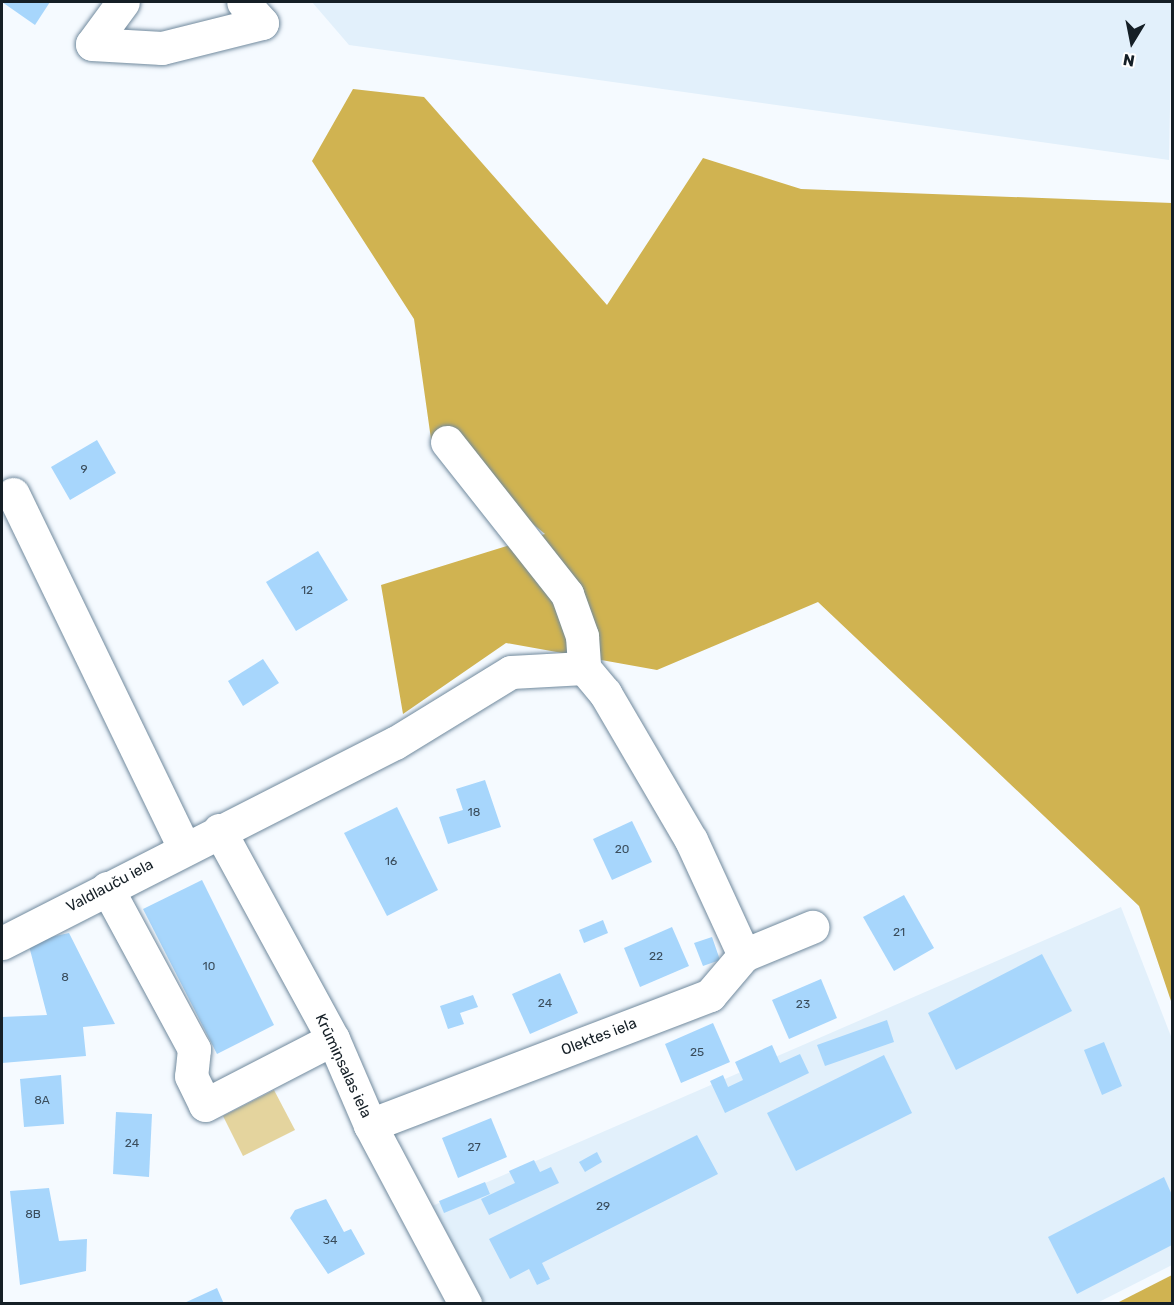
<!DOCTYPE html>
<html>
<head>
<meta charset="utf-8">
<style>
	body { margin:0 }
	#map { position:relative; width:1174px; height:1305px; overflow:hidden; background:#f5faff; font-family:Rubik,sans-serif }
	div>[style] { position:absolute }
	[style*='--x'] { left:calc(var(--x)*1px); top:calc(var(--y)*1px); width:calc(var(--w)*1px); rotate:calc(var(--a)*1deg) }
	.built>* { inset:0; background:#e2f0fb }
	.green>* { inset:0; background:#e4d49e }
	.forest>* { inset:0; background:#d0b351 }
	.building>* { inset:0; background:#a7d6fc }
	.roads { filter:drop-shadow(0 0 2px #718a9e) drop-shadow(0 0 2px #718a9e) }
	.minor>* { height:33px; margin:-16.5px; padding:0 16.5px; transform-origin:16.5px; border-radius:16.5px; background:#fff }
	span { translate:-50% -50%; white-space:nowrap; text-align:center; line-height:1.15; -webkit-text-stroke:5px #fff; paint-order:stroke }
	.number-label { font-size:12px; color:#3a4d5c }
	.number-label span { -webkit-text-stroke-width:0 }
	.street-label { font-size:15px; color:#151f26 }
	.frame { position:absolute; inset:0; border:3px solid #151f26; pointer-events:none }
	.north { position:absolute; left:1102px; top:12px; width:60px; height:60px; -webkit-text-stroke:4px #fff; paint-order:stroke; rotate:190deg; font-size:16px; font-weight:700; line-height:24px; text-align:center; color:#151f26 }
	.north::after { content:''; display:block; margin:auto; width:21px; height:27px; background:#151f26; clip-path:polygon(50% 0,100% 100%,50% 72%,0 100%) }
</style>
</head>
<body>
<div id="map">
	<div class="built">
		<i style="clip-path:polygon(312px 2px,1172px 2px,1169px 160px,349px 45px)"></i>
		<i style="clip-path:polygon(1121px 907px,1172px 1039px,1172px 1265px,1097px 1303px,485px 1303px,432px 1206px)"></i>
	</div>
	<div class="green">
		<i style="clip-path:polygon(274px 1090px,295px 1130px,243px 1156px,223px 1116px)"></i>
	</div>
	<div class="forest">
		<i style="clip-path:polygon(353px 89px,424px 97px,607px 305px,703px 158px,801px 189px,1172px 203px,1172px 1004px,1139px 906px,818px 602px,657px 670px,506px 643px,403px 714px,381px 585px,545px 534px,431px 439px,414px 319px,312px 161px)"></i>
		<i style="clip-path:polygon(1172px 1275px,1172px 1303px,1117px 1303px)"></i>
	</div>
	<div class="building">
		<i style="clip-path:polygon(2px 2px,50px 2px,35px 25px)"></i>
		<i style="clip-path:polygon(97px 440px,116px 473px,70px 500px,51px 467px)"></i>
		<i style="clip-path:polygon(318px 551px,348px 600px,296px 631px,266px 582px)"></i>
		<i style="clip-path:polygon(263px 659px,279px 683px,243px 706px,228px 681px)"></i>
		<i style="clip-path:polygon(485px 780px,501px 827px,448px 844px,439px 817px,463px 810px,456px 789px)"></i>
		<i style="clip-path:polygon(397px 807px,438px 890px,387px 916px,344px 833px)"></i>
		<i style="clip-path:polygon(632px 821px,652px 862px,612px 880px,593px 839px)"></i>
		<i style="clip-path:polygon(202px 880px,274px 1025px,217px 1054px,143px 909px)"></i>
		<i style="clip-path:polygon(904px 895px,934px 948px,894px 971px,863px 917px)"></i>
		<i style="clip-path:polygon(603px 920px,608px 933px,584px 943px,579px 930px)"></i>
		<i style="clip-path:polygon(672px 927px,689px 966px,640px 987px,624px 948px)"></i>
		<i style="clip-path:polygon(69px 933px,115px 1024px,83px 1027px,86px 1056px,2px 1063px,2px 1017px,47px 1015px,28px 942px)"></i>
		<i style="clip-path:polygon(712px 937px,720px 960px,703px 966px,694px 943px)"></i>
		<i style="clip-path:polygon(1042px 954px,1072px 1011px,956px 1070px,928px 1013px)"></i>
		<i style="clip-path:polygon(560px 973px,578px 1013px,530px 1034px,512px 994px)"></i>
		<i style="clip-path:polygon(821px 979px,837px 1018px,789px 1039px,772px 1000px)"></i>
		<i style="clip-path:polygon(473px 995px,478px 1007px,460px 1013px,464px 1024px,448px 1029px,440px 1006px)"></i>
		<i style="clip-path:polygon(887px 1020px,894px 1042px,825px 1066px,817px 1045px)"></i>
		<i style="clip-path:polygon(713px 1023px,730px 1062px,681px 1083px,665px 1044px)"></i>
		<i style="clip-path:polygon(1104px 1042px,1122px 1086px,1102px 1095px,1084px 1050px)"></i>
		<i style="clip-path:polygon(772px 1045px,780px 1063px,800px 1054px,809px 1073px,725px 1113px,710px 1081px,723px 1075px,728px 1087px,743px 1080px,735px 1062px)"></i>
		<i style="clip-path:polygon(884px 1055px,912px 1113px,796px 1171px,767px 1113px)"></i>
		<i style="clip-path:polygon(61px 1075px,64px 1124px,24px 1127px,20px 1079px)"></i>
		<i style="clip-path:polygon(116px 1112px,152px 1114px,149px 1177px,113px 1174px)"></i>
		<i style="clip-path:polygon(491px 1118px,507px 1157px,458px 1178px,442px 1138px)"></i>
		<i style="clip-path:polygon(697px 1135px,718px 1174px,542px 1263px,550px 1279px,537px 1285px,529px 1269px,510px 1279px,489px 1239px)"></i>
		<i style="clip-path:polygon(597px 1152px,602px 1162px,585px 1172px,579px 1162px)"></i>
		<i style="clip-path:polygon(534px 1160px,540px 1172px,551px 1167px,559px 1183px,489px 1215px,481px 1199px,515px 1183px,509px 1171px)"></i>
		<i style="clip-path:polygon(1164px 1177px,1172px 1195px,1172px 1245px,1077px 1294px,1048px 1237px)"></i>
		<i style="clip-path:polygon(485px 1182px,490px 1194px,444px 1213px,439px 1201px)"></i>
		<i style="clip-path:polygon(49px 1188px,59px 1241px,87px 1239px,86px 1271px,20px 1285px,10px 1191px)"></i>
		<i style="clip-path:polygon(326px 1199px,344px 1232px,351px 1229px,365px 1254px,328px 1274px,290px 1218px,295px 1210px)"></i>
		<i style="clip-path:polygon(217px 1288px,224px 1304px,182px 1304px)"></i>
	</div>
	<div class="roads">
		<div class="minor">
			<i style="--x:92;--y:44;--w:70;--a:3.3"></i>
			<i style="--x:162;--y:48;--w:103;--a:-14"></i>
			<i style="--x:262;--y:23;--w:28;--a:-132"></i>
			<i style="--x:92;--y:44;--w:52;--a:-53.6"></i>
			<i style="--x:447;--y:442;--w:194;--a:51.7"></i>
			<i style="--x:567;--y:594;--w:45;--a:70.3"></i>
			<i style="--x:582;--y:636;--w:32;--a:86"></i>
			<i style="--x:584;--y:668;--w:33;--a:50"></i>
			<i style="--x:605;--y:693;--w:170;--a:59.7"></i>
			<i style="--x:691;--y:840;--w:127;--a:65.3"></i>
			<i style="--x:13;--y:494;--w:393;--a:64.2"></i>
			<i style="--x:219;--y:830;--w:238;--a:61.4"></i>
			<i style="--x:333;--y:1039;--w:94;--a:66.7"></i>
			<i style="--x:370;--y:1125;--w:203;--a:62"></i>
			<i style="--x:107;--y:888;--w:183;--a:61.6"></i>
			<i style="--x:194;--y:1049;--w:27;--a:96"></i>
			<i style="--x:191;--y:1076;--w:32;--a:64"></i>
			<i style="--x:205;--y:1105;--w:144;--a:-27.3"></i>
			<i style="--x:2;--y:943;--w:441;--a:-27"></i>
			<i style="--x:395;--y:743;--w:136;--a:-31.5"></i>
			<i style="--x:511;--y:672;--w:73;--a:-3.1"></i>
			<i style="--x:370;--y:1125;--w:364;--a:-20.9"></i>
			<i style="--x:710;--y:995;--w:52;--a:-49.6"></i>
			<i style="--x:744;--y:955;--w:74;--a:-22.4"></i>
		</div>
	</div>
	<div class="number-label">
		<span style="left:84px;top:470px">9</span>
		<span style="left:307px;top:591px">12</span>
		<span style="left:474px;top:813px">18</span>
		<span style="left:622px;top:850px">20</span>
		<span style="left:391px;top:862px">16</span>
		<span style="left:899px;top:933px">21</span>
		<span style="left:656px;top:957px">22</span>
		<span style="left:209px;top:967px">10</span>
		<span style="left:65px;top:978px">8</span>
		<span style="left:545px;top:1004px">24</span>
		<span style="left:803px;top:1005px">23</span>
		<span style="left:697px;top:1053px">25</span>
		<span style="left:42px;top:1101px">8A</span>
		<span style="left:132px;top:1144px">24</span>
		<span style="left:474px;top:1148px">27</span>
		<span style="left:603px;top:1207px">29</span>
		<span style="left:33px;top:1215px">8B</span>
		<span style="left:330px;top:1241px">34</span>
	</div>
	<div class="street-label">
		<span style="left:110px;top:886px;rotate:-28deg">Valdlauču iela</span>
		<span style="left:599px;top:1037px;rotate:-21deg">Olektes iela</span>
		<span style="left:343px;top:1066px;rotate:65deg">Krūmiņsalas iela</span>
	</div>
	<div class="frame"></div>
	<div class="north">N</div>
</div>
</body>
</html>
